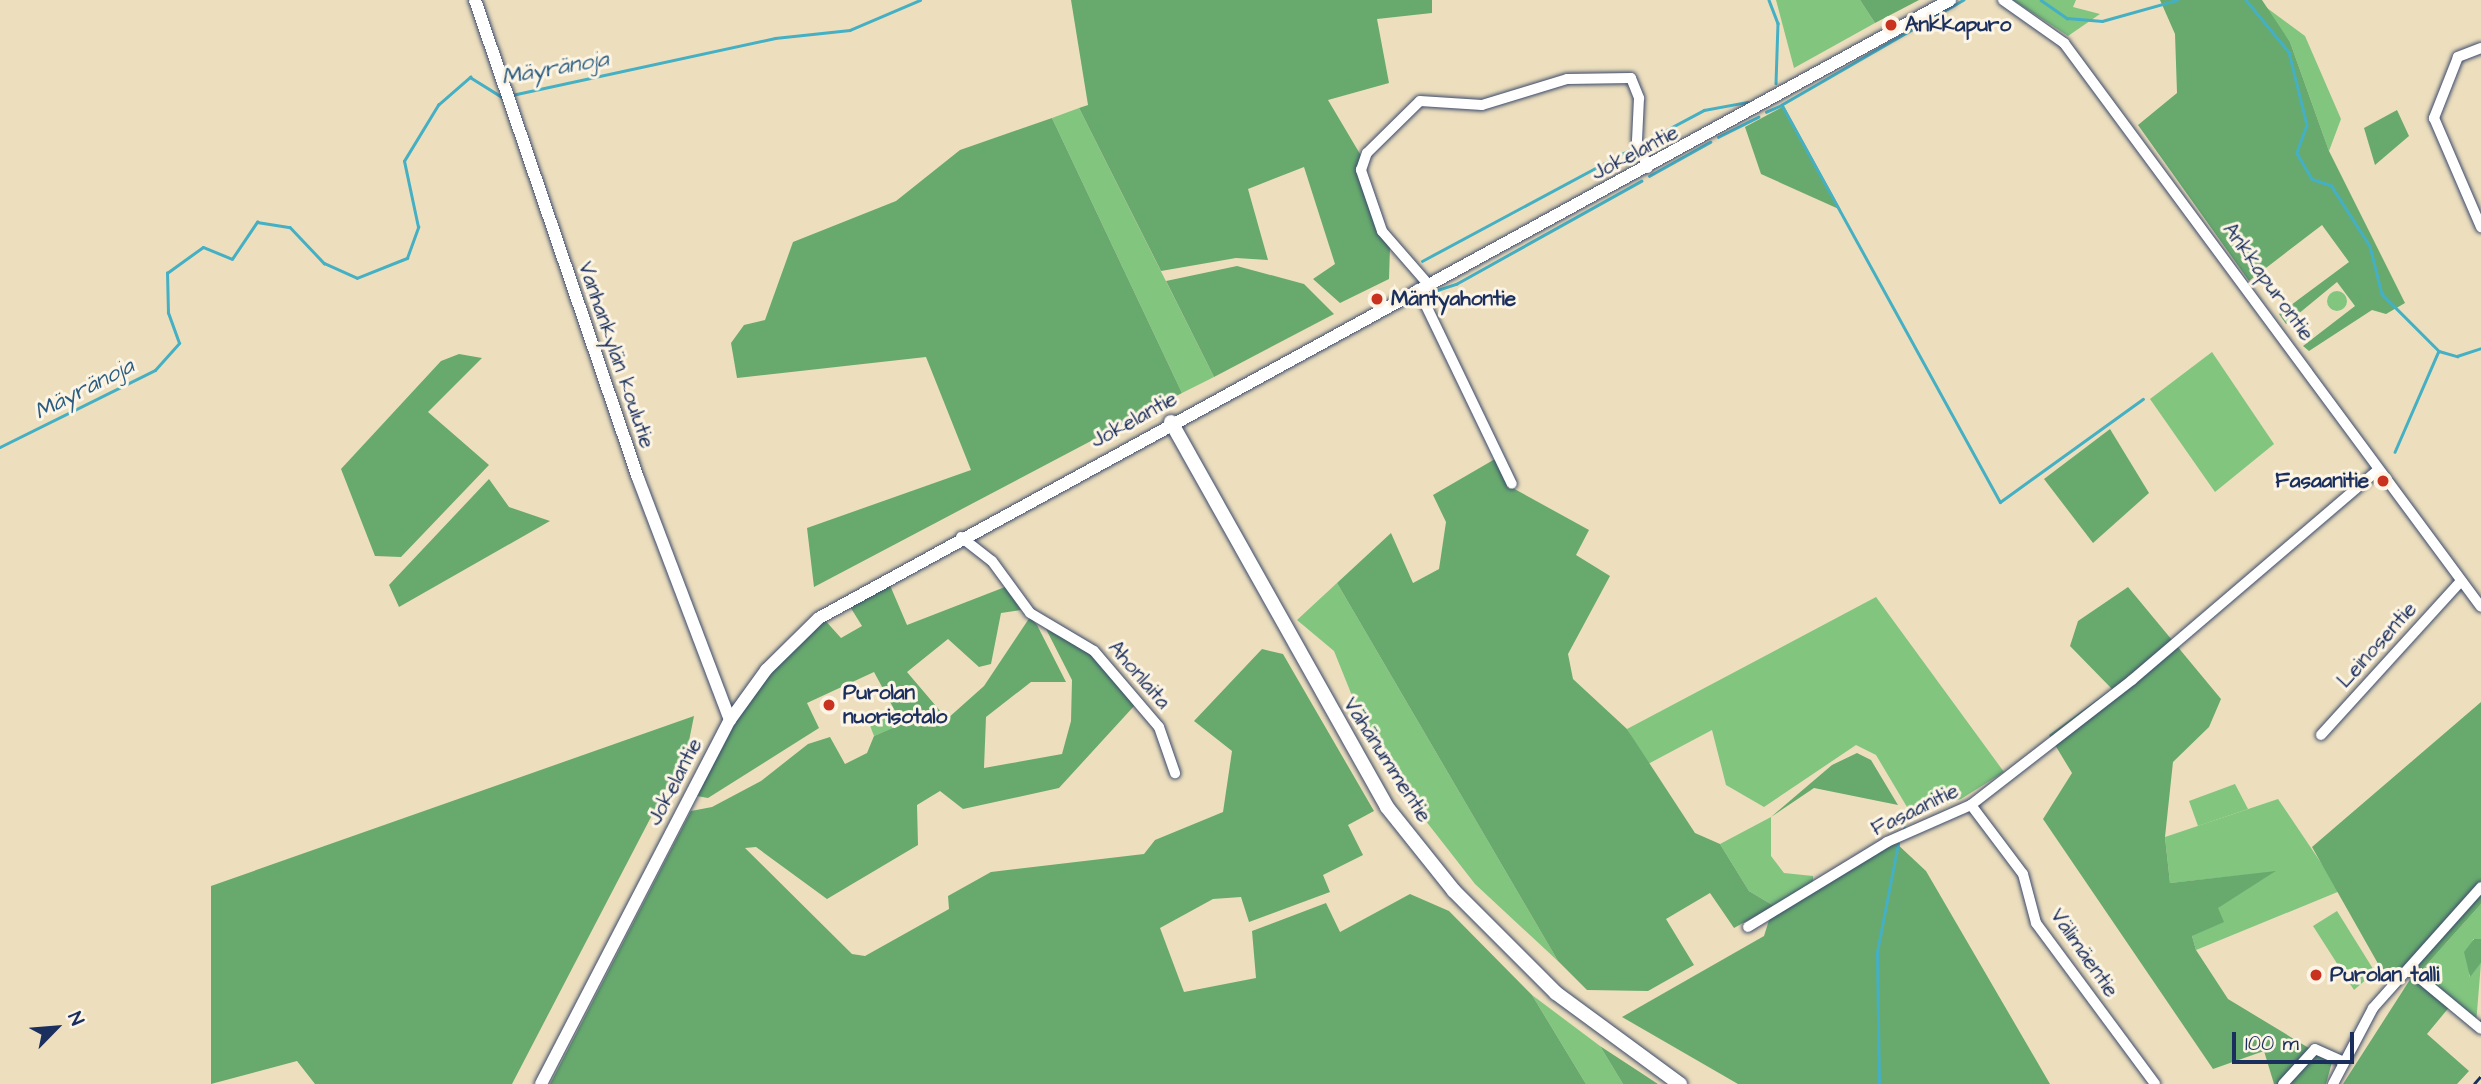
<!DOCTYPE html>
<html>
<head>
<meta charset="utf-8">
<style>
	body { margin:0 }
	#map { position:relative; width:2481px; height:1084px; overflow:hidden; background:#eddfbd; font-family:"Architects Daughter",sans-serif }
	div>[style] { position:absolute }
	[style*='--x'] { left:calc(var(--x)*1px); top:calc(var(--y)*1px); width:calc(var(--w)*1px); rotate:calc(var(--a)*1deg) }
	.green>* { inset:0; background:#81c57f }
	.round { border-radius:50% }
	.forest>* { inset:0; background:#68aa6e }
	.stream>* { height:2.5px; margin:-1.25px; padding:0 1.25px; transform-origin:1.25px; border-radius:1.25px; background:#45b0c3 }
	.roads { filter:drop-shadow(0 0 2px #3a496c) drop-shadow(0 0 2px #3a496c) }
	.minor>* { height:10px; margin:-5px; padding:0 5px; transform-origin:5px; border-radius:5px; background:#fff }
	.tertiary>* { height:12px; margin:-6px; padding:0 6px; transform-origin:6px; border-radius:6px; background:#fff }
	.secondary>* { height:14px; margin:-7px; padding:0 7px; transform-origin:7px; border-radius:7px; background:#fff }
	.rail>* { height:2.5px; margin-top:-1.25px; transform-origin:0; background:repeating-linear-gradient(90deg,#1b2f5e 0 10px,transparent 0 15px) }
	.dots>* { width:19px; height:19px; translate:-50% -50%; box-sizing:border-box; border:4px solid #fcf5e5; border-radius:50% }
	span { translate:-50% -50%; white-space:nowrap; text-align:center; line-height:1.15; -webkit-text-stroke:6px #fcf5e5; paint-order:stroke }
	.poi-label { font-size:21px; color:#1b2f5e; font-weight:700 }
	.left { translate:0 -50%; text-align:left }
	.right { translate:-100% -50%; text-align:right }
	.street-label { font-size:21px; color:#1b2f5e }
	.water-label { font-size:23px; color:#2a5c81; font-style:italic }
	.north { position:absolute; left:21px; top:993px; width:70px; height:70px; -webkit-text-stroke:5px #fcf5e5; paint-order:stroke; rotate:65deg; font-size:19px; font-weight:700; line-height:28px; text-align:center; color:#1b2f5e }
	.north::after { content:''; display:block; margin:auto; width:24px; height:32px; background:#1b2f5e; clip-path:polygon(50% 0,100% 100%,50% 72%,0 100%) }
	.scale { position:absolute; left:2232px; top:1032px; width:122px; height:32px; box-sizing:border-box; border:4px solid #1b2f5e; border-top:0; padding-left:9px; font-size:21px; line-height:24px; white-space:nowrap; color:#1b2f5e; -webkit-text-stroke:5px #fcf5e5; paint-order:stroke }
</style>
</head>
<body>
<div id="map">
	<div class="green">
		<i style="clip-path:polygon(1776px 0,1860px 0,1875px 23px,1794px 68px)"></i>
		<i style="clip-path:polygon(2013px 0,2076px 0,2073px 7px,2100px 14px,2068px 36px)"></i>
		<i style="clip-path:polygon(2263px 5px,2305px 36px,2341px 119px,2329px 151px,2290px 42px)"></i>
		<i style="clip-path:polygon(1079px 108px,1214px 377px,1182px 393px,1052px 118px)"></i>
		<i class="round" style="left:2327px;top:291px;width:20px;height:20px"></i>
		<i style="clip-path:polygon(2212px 352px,2274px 444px,2215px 492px,2150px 399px)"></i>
		<i style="clip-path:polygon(1337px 583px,1558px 961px,1560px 963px,1475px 884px,1404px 793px,1365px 728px,1334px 651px,1297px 620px)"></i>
		<i style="clip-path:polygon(1876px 597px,2004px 772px,1961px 799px,1924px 811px,1907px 807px,1876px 755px,1856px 745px,1764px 807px,1726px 785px,1712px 730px,1648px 764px,1627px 729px)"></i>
		<i style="clip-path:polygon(897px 711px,903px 724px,874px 736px,869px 723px)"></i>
		<i style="clip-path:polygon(2235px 784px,2248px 809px,2198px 826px,2189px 801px)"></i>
		<i style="clip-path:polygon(2278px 799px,2340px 891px,2196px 950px,2192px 936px,2217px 908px,2274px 872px,2170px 883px,2165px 837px)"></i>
		<i style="clip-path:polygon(1771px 817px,1771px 856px,1784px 873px,1813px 876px,1813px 885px,1774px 906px,1749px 891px,1720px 844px)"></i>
		<i style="clip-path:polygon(2481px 904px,2481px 939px,2473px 939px,2469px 977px,2481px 963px,2476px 1024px,2420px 972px)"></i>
		<i style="clip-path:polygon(2337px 911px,2375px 972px,2354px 990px,2313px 926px)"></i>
		<i style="clip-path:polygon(1532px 995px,1600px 1046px,1623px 1084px,1586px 1084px)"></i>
	</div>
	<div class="forest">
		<i style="clip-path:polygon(1071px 0,1432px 0,1432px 13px,1377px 19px,1389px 83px,1328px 100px,1363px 159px,1390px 247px,1389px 279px,1340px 303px,1313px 279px,1335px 264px,1304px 167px,1248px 189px,1268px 260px,1236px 258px,1161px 271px,1079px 108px,1088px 105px)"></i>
		<i style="clip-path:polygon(1860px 0,1919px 0,1875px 23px)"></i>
		<i style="clip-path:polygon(2160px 0,2262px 0,2290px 42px,2329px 151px,2405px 303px,2386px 314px,2372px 310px,2309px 351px,2303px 346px,2355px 306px,2337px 282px,2286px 324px,2279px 314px,2349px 262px,2322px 225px,2249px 281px,2138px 125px,2177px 93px,2175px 34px)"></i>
		<i style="clip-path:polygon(1784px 106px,1841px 210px,1761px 174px,1745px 127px)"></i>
		<i style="clip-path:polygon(2397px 110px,2409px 136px,2375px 165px,2364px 128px)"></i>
		<i style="clip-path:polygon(1052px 118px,1182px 393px,814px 587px,807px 528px,971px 470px,926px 357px,737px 378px,731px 343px,744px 325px,765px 320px,793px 242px,896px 201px,960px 150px)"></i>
		<i style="clip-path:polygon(1237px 266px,1304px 284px,1334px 314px,1214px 377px,1166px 281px)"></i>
		<i style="clip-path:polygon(459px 354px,482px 358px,428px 412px,489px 465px,401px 557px,375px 556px,341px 469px,441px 361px)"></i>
		<i style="clip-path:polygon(2110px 429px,2149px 493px,2093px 543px,2044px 479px)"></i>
		<i style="clip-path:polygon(1495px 459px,1509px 486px,1589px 530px,1576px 555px,1610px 576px,1568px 654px,1573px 679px,1627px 729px,1695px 833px,1720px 844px,1749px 891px,1774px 906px,1734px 928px,1710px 893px,1666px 919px,1694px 965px,1648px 991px,1587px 990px,1558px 961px,1337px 583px,1391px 533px,1413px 583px,1439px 569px,1446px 522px,1433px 495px)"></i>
		<i style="clip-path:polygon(489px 479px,509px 507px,550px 521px,399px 607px,389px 585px)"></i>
		<i style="clip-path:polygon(889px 583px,907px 625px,1005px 587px,1021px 610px,1001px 613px,991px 664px,979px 667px,948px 639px,907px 672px,947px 719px,984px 686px,1030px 617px,1037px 625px,1066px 682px,1031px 682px,986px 717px,984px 768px,1062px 754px,1071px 721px,1072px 680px,1046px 629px,1093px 653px,1135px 705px,1059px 788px,963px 809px,940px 791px,917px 805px,918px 845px,827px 899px,756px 847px,745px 848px,852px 954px,865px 956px,949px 909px,948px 896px,991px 872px,1144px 854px,1155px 840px,1223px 812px,1232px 751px,1194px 721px,1262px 649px,1283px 654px,1374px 811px,1348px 825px,1363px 855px,1323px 875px,1330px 892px,1249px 922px,1241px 897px,1213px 899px,1160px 928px,1184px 992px,1256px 978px,1252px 931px,1326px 903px,1340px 932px,1410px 894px,1449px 911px,1532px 995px,1586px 1084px,550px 1084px,691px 811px,712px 807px,761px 781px,808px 744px,830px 737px,845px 764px,867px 753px,874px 736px,902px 724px,874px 672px,807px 703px,819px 728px,708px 798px,697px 796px,731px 725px,781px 661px,823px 618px,841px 638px,862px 626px,849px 605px)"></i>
		<i style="clip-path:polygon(2128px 587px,2221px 699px,2209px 727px,2173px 762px,2165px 837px,2170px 883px,2276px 871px,2218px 908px,2224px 922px,2192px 936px,2196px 950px,2228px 999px,2332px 1062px,2326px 1084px,2274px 1084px,2264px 1051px,2213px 1069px,2043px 819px,2072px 773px,2049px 735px,2112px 689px,2070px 646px,2078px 621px)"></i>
		<i style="clip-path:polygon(2481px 702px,2481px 904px,2420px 972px,2477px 1024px,2481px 1019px,2481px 1028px,2451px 1005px,2427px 1034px,2469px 1071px,2457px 1084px,2343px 1084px,2411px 978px,2399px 967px,2385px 976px,2312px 847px)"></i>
		<i style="clip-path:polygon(694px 716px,688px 746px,512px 1084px,315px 1084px,297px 1061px,211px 1084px,211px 886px)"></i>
		<i style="clip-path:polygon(1857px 753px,1871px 760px,1898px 805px,1814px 788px,1771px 817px,1832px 765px)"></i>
		<i style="clip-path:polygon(1895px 842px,1926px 871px,2050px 1084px,1738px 1084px,1622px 1017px,1764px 936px,1770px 917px)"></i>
		<i style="clip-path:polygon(2474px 939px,2481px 939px,2481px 963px,2470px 977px,2464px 952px)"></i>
		<i style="clip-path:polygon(1600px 1046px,1658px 1084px,1623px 1084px)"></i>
	</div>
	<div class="stream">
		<i style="--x:1769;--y:0;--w:25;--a:69"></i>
		<i style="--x:1778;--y:23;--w:60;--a:91.9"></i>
		<i style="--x:1964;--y:0;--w:210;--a:150"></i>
		<i style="--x:1782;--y:105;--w:453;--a:61.2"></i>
		<i style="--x:2000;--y:502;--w:176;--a:-35.8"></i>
		<i style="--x:2041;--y:0;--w:32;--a:35"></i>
		<i style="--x:2067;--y:18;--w:35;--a:5"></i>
		<i style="--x:2102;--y:21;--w:78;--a:-15.6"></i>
		<i style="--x:2246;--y:0;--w:67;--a:50.4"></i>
		<i style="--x:2289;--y:52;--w:75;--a:76.1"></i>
		<i style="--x:2307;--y:125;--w:30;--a:110"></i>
		<i style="--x:2297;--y:153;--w:30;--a:60"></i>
		<i style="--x:2312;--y:179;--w:20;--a:18"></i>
		<i style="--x:2331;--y:185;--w:72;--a:57.4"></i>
		<i style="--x:2370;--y:246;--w:49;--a:76"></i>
		<i style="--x:2382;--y:294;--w:81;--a:45"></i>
		<i style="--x:2439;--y:351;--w:110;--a:113.5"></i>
		<i style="--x:512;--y:95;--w:269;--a:-12.2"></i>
		<i style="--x:775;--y:38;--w:75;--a:-6.1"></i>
		<i style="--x:850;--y:30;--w:76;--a:-23.2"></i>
		<i style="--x:1766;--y:112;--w:17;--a:-24"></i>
		<i style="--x:1718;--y:137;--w:45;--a:-26.6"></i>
		<i style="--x:1642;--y:143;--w:70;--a:-28"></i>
		<i style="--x:1704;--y:110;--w:44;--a:-10.5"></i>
		<i style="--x:1649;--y:176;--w:70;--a:-29.1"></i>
		<i style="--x:1422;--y:261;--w:237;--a:-28.2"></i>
		<i style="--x:1425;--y:294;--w:33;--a:-18"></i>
		<i style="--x:1456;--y:284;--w:212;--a:-29.1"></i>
		<i style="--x:2439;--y:351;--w:19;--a:16"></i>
		<i style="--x:2457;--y:356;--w:25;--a:-18"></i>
		<i style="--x:0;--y:447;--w:173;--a:-26.4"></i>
		<i style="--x:155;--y:370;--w:36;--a:-48"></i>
		<i style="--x:179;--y:343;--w:32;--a:-110"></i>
		<i style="--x:168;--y:313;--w:40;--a:-91.4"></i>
		<i style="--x:167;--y:273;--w:44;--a:-35.8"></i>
		<i style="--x:203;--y:247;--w:31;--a:22"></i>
		<i style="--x:232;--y:259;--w:45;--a:-56"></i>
		<i style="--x:257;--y:222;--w:33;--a:9"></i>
		<i style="--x:290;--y:227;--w:50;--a:46.6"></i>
		<i style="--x:324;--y:263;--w:36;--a:24"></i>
		<i style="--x:357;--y:278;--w:54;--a:-21.8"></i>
		<i style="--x:407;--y:258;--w:33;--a:-70"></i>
		<i style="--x:418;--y:227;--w:67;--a:-102"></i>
		<i style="--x:404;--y:161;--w:66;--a:-58.7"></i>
		<i style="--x:438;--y:105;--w:43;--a:-41.2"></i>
		<i style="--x:470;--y:77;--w:39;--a:32"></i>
		<i style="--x:1904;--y:829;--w:1;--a:-90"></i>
		<i style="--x:1879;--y:1084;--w:132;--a:-90.9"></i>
		<i style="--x:1877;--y:952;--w:110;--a:-79"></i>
	</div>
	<div class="roads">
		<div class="minor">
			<i style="--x:2003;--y:0;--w:75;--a:35.2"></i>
			<i style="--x:2064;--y:43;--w:701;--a:53.52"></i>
			<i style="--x:2481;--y:48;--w:25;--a:159"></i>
			<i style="--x:2458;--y:57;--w:66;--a:111.5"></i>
			<i style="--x:2434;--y:118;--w:119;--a:66.7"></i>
			<i style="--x:1428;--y:284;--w:70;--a:-131"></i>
			<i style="--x:1382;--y:231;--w:65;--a:-109"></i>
			<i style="--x:1361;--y:170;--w:18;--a:-71"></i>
			<i style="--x:1367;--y:153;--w:74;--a:-44.5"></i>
			<i style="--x:1420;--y:101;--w:62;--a:3.7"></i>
			<i style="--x:1482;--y:105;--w:89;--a:-17"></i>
			<i style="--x:1567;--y:79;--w:64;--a:-0.9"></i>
			<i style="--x:1631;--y:78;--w:22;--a:68"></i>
			<i style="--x:1639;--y:98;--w:43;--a:92.7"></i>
			<i style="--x:1637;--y:141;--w:29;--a:68"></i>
			<i style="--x:1418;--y:289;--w:216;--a:64.3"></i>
			<i style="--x:961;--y:537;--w:39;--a:38"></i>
			<i style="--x:992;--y:561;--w:64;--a:53.8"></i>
			<i style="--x:1030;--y:613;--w:74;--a:30.7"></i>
			<i style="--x:1094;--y:651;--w:100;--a:49.5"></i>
			<i style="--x:1159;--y:727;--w:49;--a:70.8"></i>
			<i style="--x:2321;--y:735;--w:208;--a:-47.7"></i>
			<i style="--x:1971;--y:805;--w:86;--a:53"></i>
			<i style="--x:2023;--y:874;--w:51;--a:75.1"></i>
			<i style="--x:2036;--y:923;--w:200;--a:53.5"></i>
			<i style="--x:1748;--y:927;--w:163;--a:-31.4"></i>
			<i style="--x:1887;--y:842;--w:92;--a:-23.8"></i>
			<i style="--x:1971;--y:805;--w:204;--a:-37.8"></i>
			<i style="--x:2132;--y:680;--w:323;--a:-40.5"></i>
			<i style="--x:2410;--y:970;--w:92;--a:39.7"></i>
			<i style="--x:2283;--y:1084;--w:47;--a:-47.6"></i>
			<i style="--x:2315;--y:1049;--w:30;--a:24"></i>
			<i style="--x:2333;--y:1084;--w:86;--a:-62.2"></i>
			<i style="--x:2373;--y:1008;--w:162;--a:-48.2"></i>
		</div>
		<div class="tertiary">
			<i style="--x:475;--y:0;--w:505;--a:71.17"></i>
			<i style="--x:638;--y:478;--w:259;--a:69.2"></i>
			<i style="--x:541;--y:1084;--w:410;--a:-62.6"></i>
			<i style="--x:730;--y:720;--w:62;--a:-54.2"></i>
			<i style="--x:766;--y:670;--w:74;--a:-44.5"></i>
			<i style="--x:819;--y:618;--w:1289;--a:-28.65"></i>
		</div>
		<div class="secondary">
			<i style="--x:1171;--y:422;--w:441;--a:60.7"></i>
			<i style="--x:1387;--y:807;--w:107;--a:51.4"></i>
			<i style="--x:1454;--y:891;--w:144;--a:45"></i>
			<i style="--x:1556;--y:993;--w:154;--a:36.3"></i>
		</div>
	</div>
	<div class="rail">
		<i style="--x:2474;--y:1084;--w:11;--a:-49"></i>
	</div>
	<div class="dots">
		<i style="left:1891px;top:25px;background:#c8321e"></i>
		<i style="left:1377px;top:299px;background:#c8321e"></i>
		<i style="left:2383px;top:481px;background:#c8321e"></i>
		<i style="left:829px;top:705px;background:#c8321e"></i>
		<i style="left:2316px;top:975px;background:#c8321e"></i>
	</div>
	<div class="poi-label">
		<span class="left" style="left:1905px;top:25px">Ankkapuro</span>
		<span class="left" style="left:1391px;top:299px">Mäntyahontie</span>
		<span class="right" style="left:2369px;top:481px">Fasaanitie</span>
		<span class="left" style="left:843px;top:705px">Purolan<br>nuorisotalo</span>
		<span class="left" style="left:2330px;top:975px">Purolan talli</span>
	</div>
	<div class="street-label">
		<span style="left:1635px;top:153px;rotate:-28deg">Jokelantie</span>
		<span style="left:2268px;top:282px;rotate:54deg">Ankkapurontie</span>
		<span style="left:616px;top:355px;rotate:71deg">Vanhankylän koulutie</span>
		<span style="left:1134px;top:420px;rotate:-29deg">Jokelantie</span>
		<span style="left:2377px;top:645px;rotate:-48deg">Leinosentie</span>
		<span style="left:1139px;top:675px;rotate:49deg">Ahonlaita</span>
		<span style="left:1387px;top:760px;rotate:57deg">Vähänummentie</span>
		<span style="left:675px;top:782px;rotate:-63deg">Jokelantie</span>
		<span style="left:1915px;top:810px;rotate:-26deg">Fasaanitie</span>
		<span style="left:2084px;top:953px;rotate:55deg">Välimäentie</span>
	</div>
	<div class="water-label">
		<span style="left:555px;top:68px;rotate:-10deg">Mäyränoja</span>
		<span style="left:84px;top:389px;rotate:-27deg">Mäyränoja</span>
	</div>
	<div class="north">N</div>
	<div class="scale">100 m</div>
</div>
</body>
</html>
